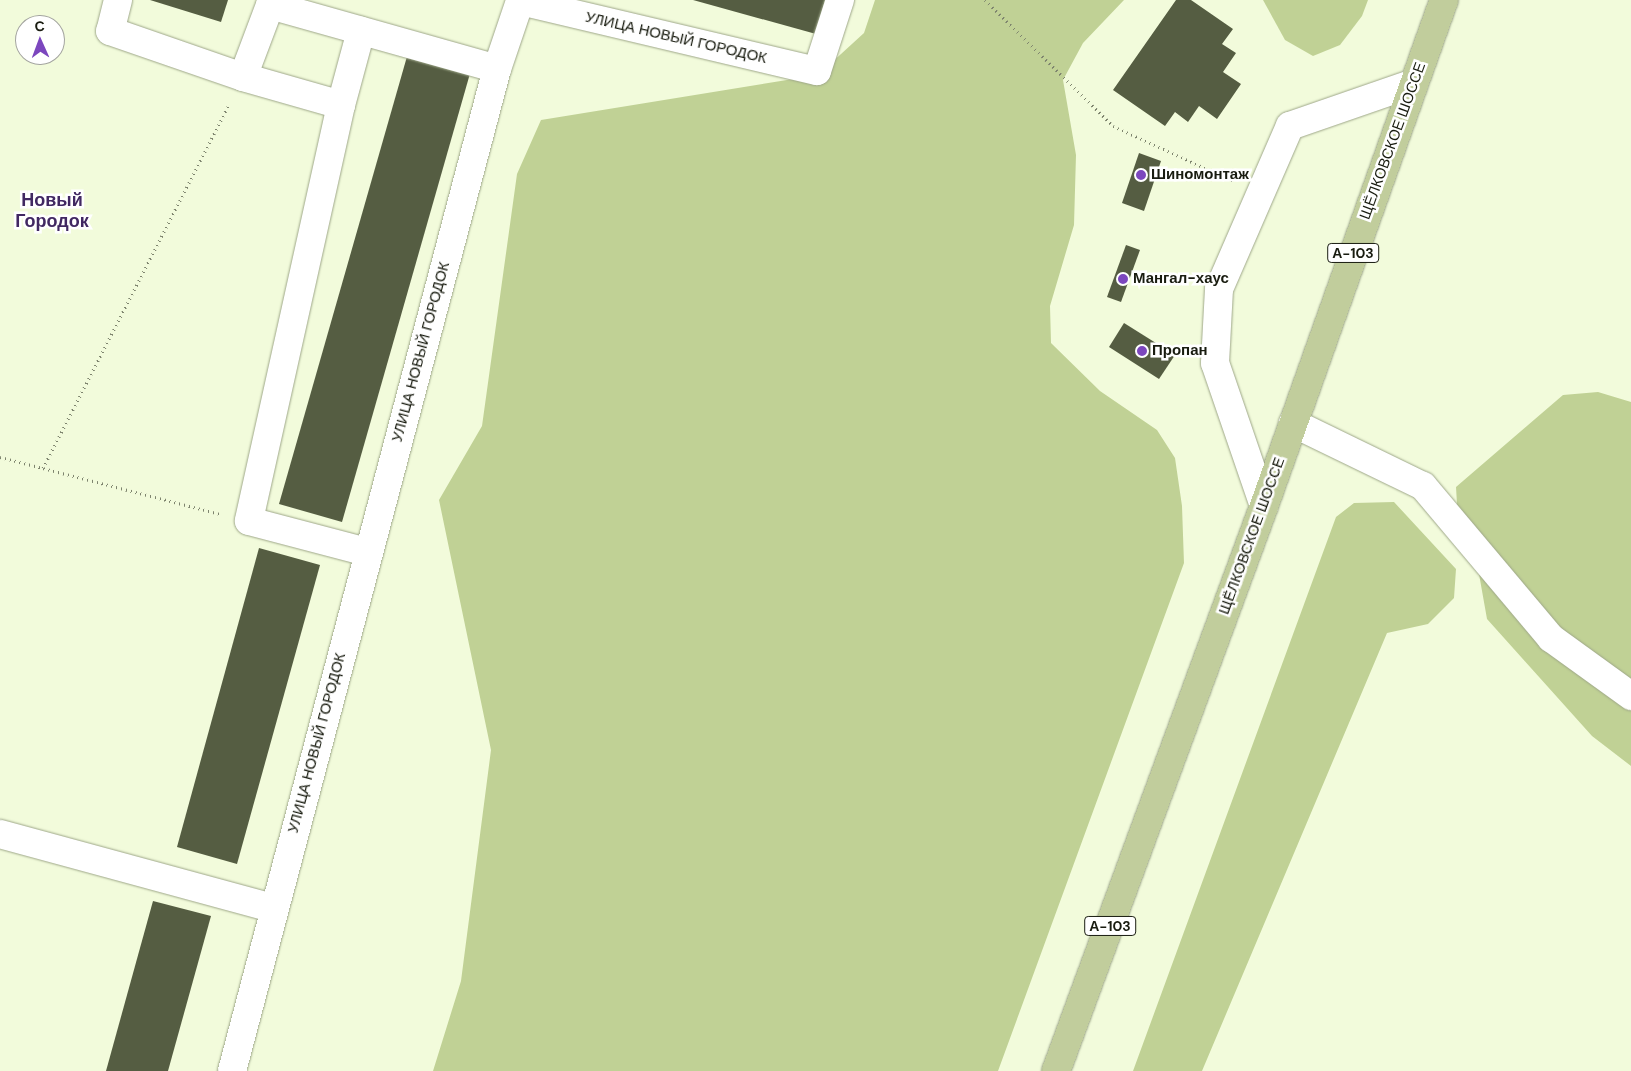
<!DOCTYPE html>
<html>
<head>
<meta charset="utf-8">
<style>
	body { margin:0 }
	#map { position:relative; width:1631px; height:1071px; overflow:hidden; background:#f2fbdb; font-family:"DM Sans",sans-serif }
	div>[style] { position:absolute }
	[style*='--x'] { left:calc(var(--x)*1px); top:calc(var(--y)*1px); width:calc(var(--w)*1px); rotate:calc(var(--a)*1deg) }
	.green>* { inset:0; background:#c0d195 }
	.building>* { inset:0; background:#555d42 }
	.path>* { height:3px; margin-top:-1.5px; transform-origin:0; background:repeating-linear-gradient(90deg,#7e846e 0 1px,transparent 0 5px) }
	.roads { filter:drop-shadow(0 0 1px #9ea789) drop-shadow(0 0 1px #9ea789) }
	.minor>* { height:28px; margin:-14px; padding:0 14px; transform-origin:14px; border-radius:14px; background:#fff }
	.major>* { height:28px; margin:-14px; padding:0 14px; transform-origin:14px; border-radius:14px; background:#c1cd9c }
	.dots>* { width:14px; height:14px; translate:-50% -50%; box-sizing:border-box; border:2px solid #fff; border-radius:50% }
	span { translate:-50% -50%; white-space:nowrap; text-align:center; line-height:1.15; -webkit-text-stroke:5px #fff; paint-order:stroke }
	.shield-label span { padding:1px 4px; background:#fff; border:1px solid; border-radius:4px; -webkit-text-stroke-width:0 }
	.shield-label { font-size:14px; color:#191c10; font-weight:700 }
	.street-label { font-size:15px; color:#191c10 }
	.poi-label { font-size:15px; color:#191c10; font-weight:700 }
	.left { translate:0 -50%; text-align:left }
	.quarter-label { font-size:18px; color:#412862; font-weight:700 }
	.north { position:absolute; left:15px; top:15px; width:50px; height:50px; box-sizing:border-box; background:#fff; border:1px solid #a3a49f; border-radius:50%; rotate:358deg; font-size:14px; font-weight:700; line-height:20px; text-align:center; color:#191c10 }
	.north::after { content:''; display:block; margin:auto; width:18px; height:22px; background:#7c47be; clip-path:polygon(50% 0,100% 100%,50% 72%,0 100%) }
</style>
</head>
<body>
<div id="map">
	<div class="green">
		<i style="clip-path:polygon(875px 0,1124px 0,1083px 43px,1063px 80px,1076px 155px,1074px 225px,1050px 306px,1051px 343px,1100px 391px,1157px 430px,1175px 458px,1182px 506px,1184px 563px,998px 1071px,433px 1071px,461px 981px,491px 750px,439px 500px,482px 426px,517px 174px,541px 120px,818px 75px,864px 33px)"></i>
		<i style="clip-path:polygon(1263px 0,1368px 0,1362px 16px,1340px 45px,1313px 56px,1285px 40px)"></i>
		<i style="clip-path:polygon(1598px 392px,1631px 402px,1631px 766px,1592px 736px,1487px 619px,1479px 574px,1458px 521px,1456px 487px,1563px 395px)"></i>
		<i style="clip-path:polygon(1394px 502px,1456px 569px,1454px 598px,1428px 624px,1387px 633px,1202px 1071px,1133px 1071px,1336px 517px,1354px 503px)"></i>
	</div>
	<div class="building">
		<i style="clip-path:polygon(150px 0,228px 0,221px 22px)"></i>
		<i style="clip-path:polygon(693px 0,825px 0,816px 34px)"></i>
		<i style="clip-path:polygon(1176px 0,1191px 0,1233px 29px,1222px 44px,1236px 53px,1223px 72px,1241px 84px,1217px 119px,1199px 106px,1188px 122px,1175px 112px,1165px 126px,1113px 90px)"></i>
		<i style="clip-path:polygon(408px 53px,471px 70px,342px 522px,279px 504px)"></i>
		<i style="clip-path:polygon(1139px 153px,1161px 161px,1144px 211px,1122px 203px)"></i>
		<i style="clip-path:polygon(1126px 245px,1140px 250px,1121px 302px,1107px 297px)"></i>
		<i style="clip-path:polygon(1124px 323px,1175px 355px,1159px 379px,1109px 347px)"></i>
		<i style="clip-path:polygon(259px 548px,320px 565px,237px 864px,177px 847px)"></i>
		<i style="clip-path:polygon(153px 901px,211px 916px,168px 1071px,106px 1071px)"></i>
	</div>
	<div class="path">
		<i style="--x:985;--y:0;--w:180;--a:44.5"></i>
		<i style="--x:1113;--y:126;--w:132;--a:24.6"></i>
		<i style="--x:0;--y:457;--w:227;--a:14.5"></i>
		<i style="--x:43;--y:468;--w:409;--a:-62.9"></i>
	</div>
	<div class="roads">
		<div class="minor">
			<i style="--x:118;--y:0;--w:32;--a:104"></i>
			<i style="--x:110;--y:31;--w:141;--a:19.1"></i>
			<i style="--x:243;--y:77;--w:102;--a:15.9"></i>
			<i style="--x:341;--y:105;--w:426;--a:102.5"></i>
			<i style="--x:249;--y:521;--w:122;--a:14.7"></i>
			<i style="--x:270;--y:5;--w:236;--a:15.7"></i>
			<i style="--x:243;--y:77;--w:82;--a:-69.4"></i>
			<i style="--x:341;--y:105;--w:77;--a:-74.9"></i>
			<i style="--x:1293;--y:423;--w:144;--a:25.9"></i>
			<i style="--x:1423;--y:486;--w:199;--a:49.9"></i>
			<i style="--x:1551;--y:638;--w:99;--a:35.9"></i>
			<i style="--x:1264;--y:506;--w:151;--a:-108.9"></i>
			<i style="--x:1215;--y:363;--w:74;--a:-86.9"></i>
			<i style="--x:1219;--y:289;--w:178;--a:-66.5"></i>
			<i style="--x:1290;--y:126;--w:131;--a:-19.1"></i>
			<i style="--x:0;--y:834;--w:283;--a:15.2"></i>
			<i style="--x:232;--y:1071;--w:1036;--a:-75.19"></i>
			<i style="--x:497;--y:69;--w:72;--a:-71.3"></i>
			<i style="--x:520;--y:1;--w:305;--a:13.3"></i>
			<i style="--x:817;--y:71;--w:75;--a:-72.1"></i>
		</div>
		<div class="major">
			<i style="--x:1056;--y:1071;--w:602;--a:-69.79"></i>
			<i style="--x:1264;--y:506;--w:537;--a:-70.42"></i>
		</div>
	</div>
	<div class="dots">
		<i style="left:1141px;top:175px;background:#7c47be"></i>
		<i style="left:1123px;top:279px;background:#7c47be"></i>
		<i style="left:1142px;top:351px;background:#7c47be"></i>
	</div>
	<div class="shield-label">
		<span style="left:1353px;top:253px">А-103</span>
		<span style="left:1110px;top:926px">А-103</span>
	</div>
	<div class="street-label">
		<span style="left:676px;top:38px;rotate:13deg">УЛИЦА НОВЫЙ ГОРОДОК</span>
		<span style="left:1393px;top:141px;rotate:-70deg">ЩЁЛКОВСКОЕ ШОССЕ</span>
		<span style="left:421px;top:352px;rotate:-75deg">УЛИЦА НОВЫЙ ГОРОДОК</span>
		<span style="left:1252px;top:536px;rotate:-70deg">ЩЁЛКОВСКОЕ ШОССЕ</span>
		<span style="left:317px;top:743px;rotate:-75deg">УЛИЦА НОВЫЙ ГОРОДОК</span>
	</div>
	<div class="poi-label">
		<span class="left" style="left:1151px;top:175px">Шиномонтаж</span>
		<span class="left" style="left:1133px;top:279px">Мангал-хаус</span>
		<span class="left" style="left:1152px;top:351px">Пропан</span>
	</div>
	<div class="quarter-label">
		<span style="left:52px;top:211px">Новый<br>Городок</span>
	</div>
	<div class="north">С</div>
</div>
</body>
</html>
